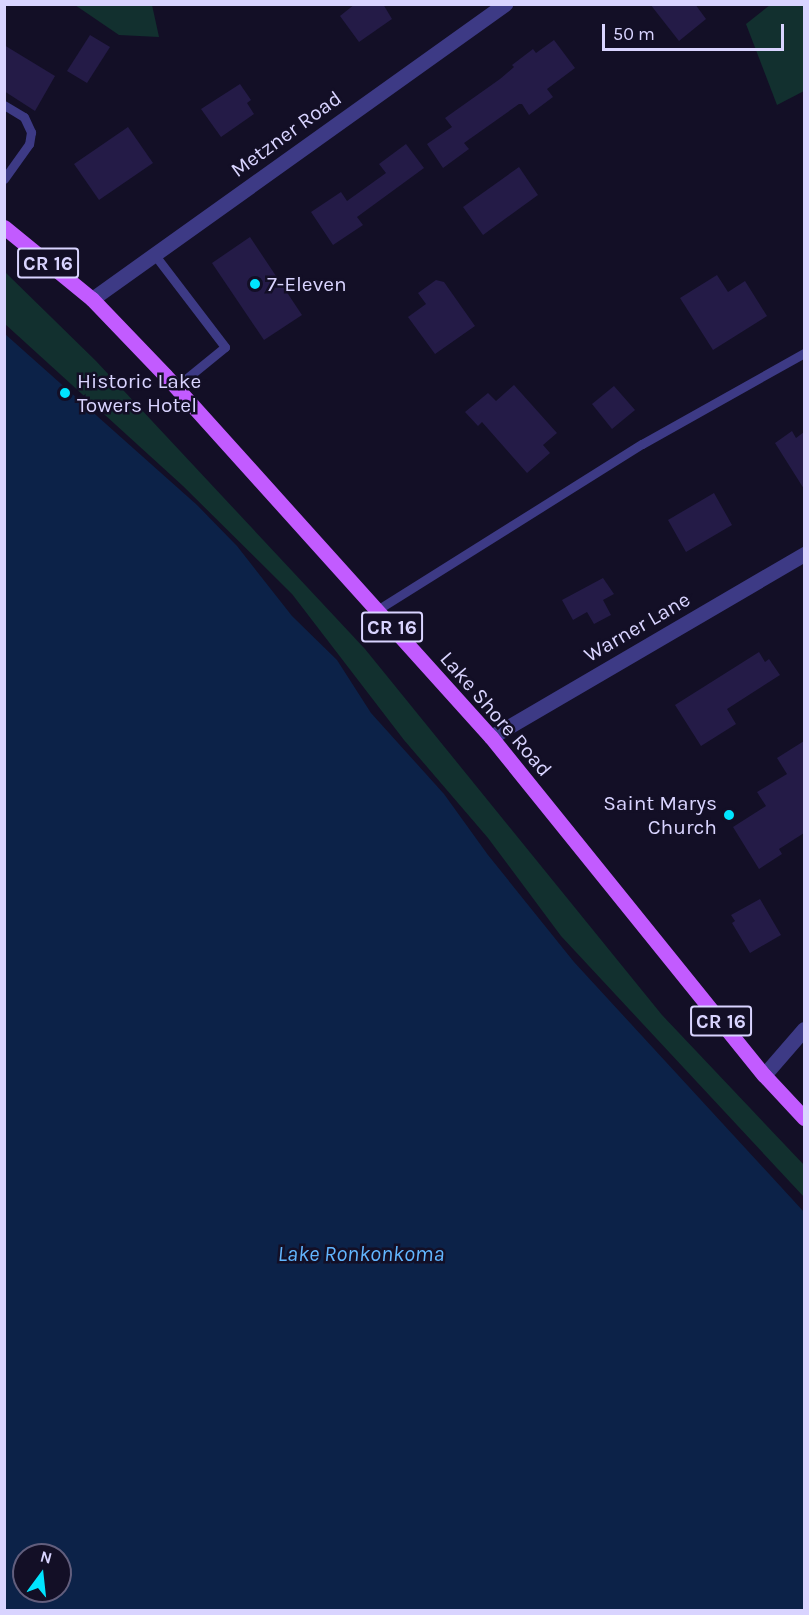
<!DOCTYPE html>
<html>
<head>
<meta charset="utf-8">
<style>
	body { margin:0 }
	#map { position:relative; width:809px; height:1615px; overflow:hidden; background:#130f26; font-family:Karla,sans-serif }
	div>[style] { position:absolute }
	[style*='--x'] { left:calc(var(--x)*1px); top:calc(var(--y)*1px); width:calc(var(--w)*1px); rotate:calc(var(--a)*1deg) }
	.green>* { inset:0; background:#12302f }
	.water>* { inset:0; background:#0c2248 }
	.building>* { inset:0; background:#241b47 }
	.lane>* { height:9px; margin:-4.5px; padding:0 4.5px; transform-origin:4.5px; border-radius:4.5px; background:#3d3a85 }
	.street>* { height:15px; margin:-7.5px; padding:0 7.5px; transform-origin:7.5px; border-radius:7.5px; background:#3d3a85 }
	.primary>* { height:15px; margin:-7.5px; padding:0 7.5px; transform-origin:7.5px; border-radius:7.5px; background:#c25bff }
	.dots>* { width:16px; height:16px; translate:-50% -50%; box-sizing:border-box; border:3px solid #130f26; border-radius:50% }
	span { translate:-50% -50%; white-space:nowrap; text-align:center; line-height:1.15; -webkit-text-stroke:5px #130f26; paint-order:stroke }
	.shield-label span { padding:2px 4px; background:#130f26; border:2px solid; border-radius:4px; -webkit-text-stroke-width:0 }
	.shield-label { font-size:20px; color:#d9d4ff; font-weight:700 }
	.street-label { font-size:21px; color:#d9d4ff }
	.poi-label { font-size:21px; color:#d9d4ff }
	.left { translate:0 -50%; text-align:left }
	.right { translate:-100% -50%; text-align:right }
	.water-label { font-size:22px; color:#62b6ff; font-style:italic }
	.frame { position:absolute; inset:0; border:6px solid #d9d4ff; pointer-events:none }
	.north { position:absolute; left:12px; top:1543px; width:60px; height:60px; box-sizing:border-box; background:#130f26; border:2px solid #625e7d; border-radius:50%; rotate:15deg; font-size:16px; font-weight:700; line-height:24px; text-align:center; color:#d9d4ff }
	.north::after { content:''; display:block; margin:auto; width:21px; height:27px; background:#00e5ff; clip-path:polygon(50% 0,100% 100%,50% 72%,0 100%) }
	.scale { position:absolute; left:602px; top:24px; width:182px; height:27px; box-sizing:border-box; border:3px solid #d9d4ff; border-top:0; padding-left:8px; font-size:18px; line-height:21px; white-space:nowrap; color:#d9d4ff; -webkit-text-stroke:4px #130f26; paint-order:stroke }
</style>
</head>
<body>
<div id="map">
	<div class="green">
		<i style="clip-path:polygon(75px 5px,152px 5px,159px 37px,119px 35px)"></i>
		<i style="clip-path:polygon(770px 5px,804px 5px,804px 91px,777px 105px,746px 24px)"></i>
		<i style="clip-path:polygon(4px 271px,96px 361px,365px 649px,662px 1015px,804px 1165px,804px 1197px,561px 936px,488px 838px,404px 740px,292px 594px,183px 486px,5px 324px)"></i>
	</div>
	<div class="water">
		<i style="clip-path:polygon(evenodd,5px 334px,197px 505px,237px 546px,292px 616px,337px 660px,371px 713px,444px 794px,488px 855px,574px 962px,804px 1212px,804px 1610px,5px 1610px,5px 334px,24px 1555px,60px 1555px,60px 1591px,24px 1591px,24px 1555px)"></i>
	</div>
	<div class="building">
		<i style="clip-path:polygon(355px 4px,383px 4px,392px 19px,359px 42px,340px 16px)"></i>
		<i style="clip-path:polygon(650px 4px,695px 4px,706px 19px,679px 41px)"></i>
		<i style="clip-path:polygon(90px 35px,110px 47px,87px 83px,67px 71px)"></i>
		<i style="clip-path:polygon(554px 40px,575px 68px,547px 89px,553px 97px,529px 115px,522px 104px,519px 104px,464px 143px,469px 149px,443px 168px,427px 144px,452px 127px,445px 118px,500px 79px,514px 67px,512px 65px,533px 49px,536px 53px)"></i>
		<i style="clip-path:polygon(4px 45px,55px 76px,35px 111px,4px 91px)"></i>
		<i style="clip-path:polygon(240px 84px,251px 100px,247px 103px,254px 114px,221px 137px,201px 109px)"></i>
		<i style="clip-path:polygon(128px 127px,153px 163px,99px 200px,74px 164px)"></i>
		<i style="clip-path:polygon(406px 144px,424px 168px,357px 217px,363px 225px,333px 245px,311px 212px,341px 192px,347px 201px,386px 173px,379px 164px)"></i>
		<i style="clip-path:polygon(519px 167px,538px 195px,483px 235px,463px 207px)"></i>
		<i style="clip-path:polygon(250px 237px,302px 315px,264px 340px,212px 263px)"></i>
		<i style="clip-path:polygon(717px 275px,728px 292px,745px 281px,767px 316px,713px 350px,680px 298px)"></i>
		<i style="clip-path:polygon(436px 280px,444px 282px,475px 326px,435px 354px,408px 317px,426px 304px,418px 293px)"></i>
		<i style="clip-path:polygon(514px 385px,557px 433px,543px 445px,550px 453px,527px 473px,482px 422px,478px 426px,465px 412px,488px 393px,496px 401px)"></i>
		<i style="clip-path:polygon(614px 386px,635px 410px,612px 429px,592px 404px)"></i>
		<i style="clip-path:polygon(792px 431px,796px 438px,804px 432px,804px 489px,775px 443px)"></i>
		<i style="clip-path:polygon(714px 493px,732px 525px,686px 552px,668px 520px)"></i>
		<i style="clip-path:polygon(603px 578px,614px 594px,603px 600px,611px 615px,594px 624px,587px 612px,573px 620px,562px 600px)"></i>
		<i style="clip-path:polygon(759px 652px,765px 662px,769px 659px,780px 675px,727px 709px,736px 724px,701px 746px,675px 705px)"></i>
		<i style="clip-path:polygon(804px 741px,804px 833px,779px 849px,782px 854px,759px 869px,733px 827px,766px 806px,757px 792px,787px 774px,777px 758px)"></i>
		<i style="clip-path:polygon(760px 899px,781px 935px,750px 953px,732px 923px,735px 921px,731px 915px)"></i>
	</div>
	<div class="lane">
		<i style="--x:4;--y:105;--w:23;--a:31"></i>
		<i style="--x:24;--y:117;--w:17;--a:65"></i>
		<i style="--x:31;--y:132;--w:12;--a:99"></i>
		<i style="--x:29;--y:144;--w:43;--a:125.5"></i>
		<i style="--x:154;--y:254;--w:117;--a:52.6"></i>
		<i style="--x:225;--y:347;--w:63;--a:140.8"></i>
		<i style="--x:377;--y:610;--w:313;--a:-32.1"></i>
		<i style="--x:642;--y:444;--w:186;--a:-29.3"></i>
	</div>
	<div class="street">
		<i style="--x:92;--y:299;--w:508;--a:-35.54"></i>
		<i style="--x:491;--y:737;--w:363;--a:-30.3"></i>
		<i style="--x:764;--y:1075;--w:61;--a:-49"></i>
	</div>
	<div class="primary">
		<i style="--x:4;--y:227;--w:114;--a:39.3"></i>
		<i style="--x:92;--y:299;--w:105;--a:46.2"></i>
		<i style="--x:165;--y:375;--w:487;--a:48"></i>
		<i style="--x:491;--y:737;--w:434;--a:51.1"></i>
		<i style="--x:764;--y:1075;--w:59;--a:47.1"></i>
	</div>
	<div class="dots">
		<i style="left:255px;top:284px;background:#00e5ff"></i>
		<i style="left:65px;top:393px;background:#00e5ff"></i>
		<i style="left:729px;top:815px;background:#00e5ff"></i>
	</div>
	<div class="shield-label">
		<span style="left:48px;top:263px">CR 16</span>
		<span style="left:392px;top:627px">CR 16</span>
		<span style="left:721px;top:1021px">CR 16</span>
	</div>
	<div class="street-label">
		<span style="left:286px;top:134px;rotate:-36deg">Metzner Road</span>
		<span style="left:637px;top:627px;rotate:-30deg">Warner Lane</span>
		<span style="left:496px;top:714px;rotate:49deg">Lake Shore Road</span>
	</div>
	<div class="poi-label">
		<span class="left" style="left:267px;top:284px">7-Eleven</span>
		<span class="left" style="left:77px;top:393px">Historic Lake<br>Towers Hotel</span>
		<span class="right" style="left:717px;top:815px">Saint Marys<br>Church</span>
	</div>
	<div class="water-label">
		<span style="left:361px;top:1255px">Lake Ronkonkoma</span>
	</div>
	<div class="frame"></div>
	<div class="north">N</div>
	<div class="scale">50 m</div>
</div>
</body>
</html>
